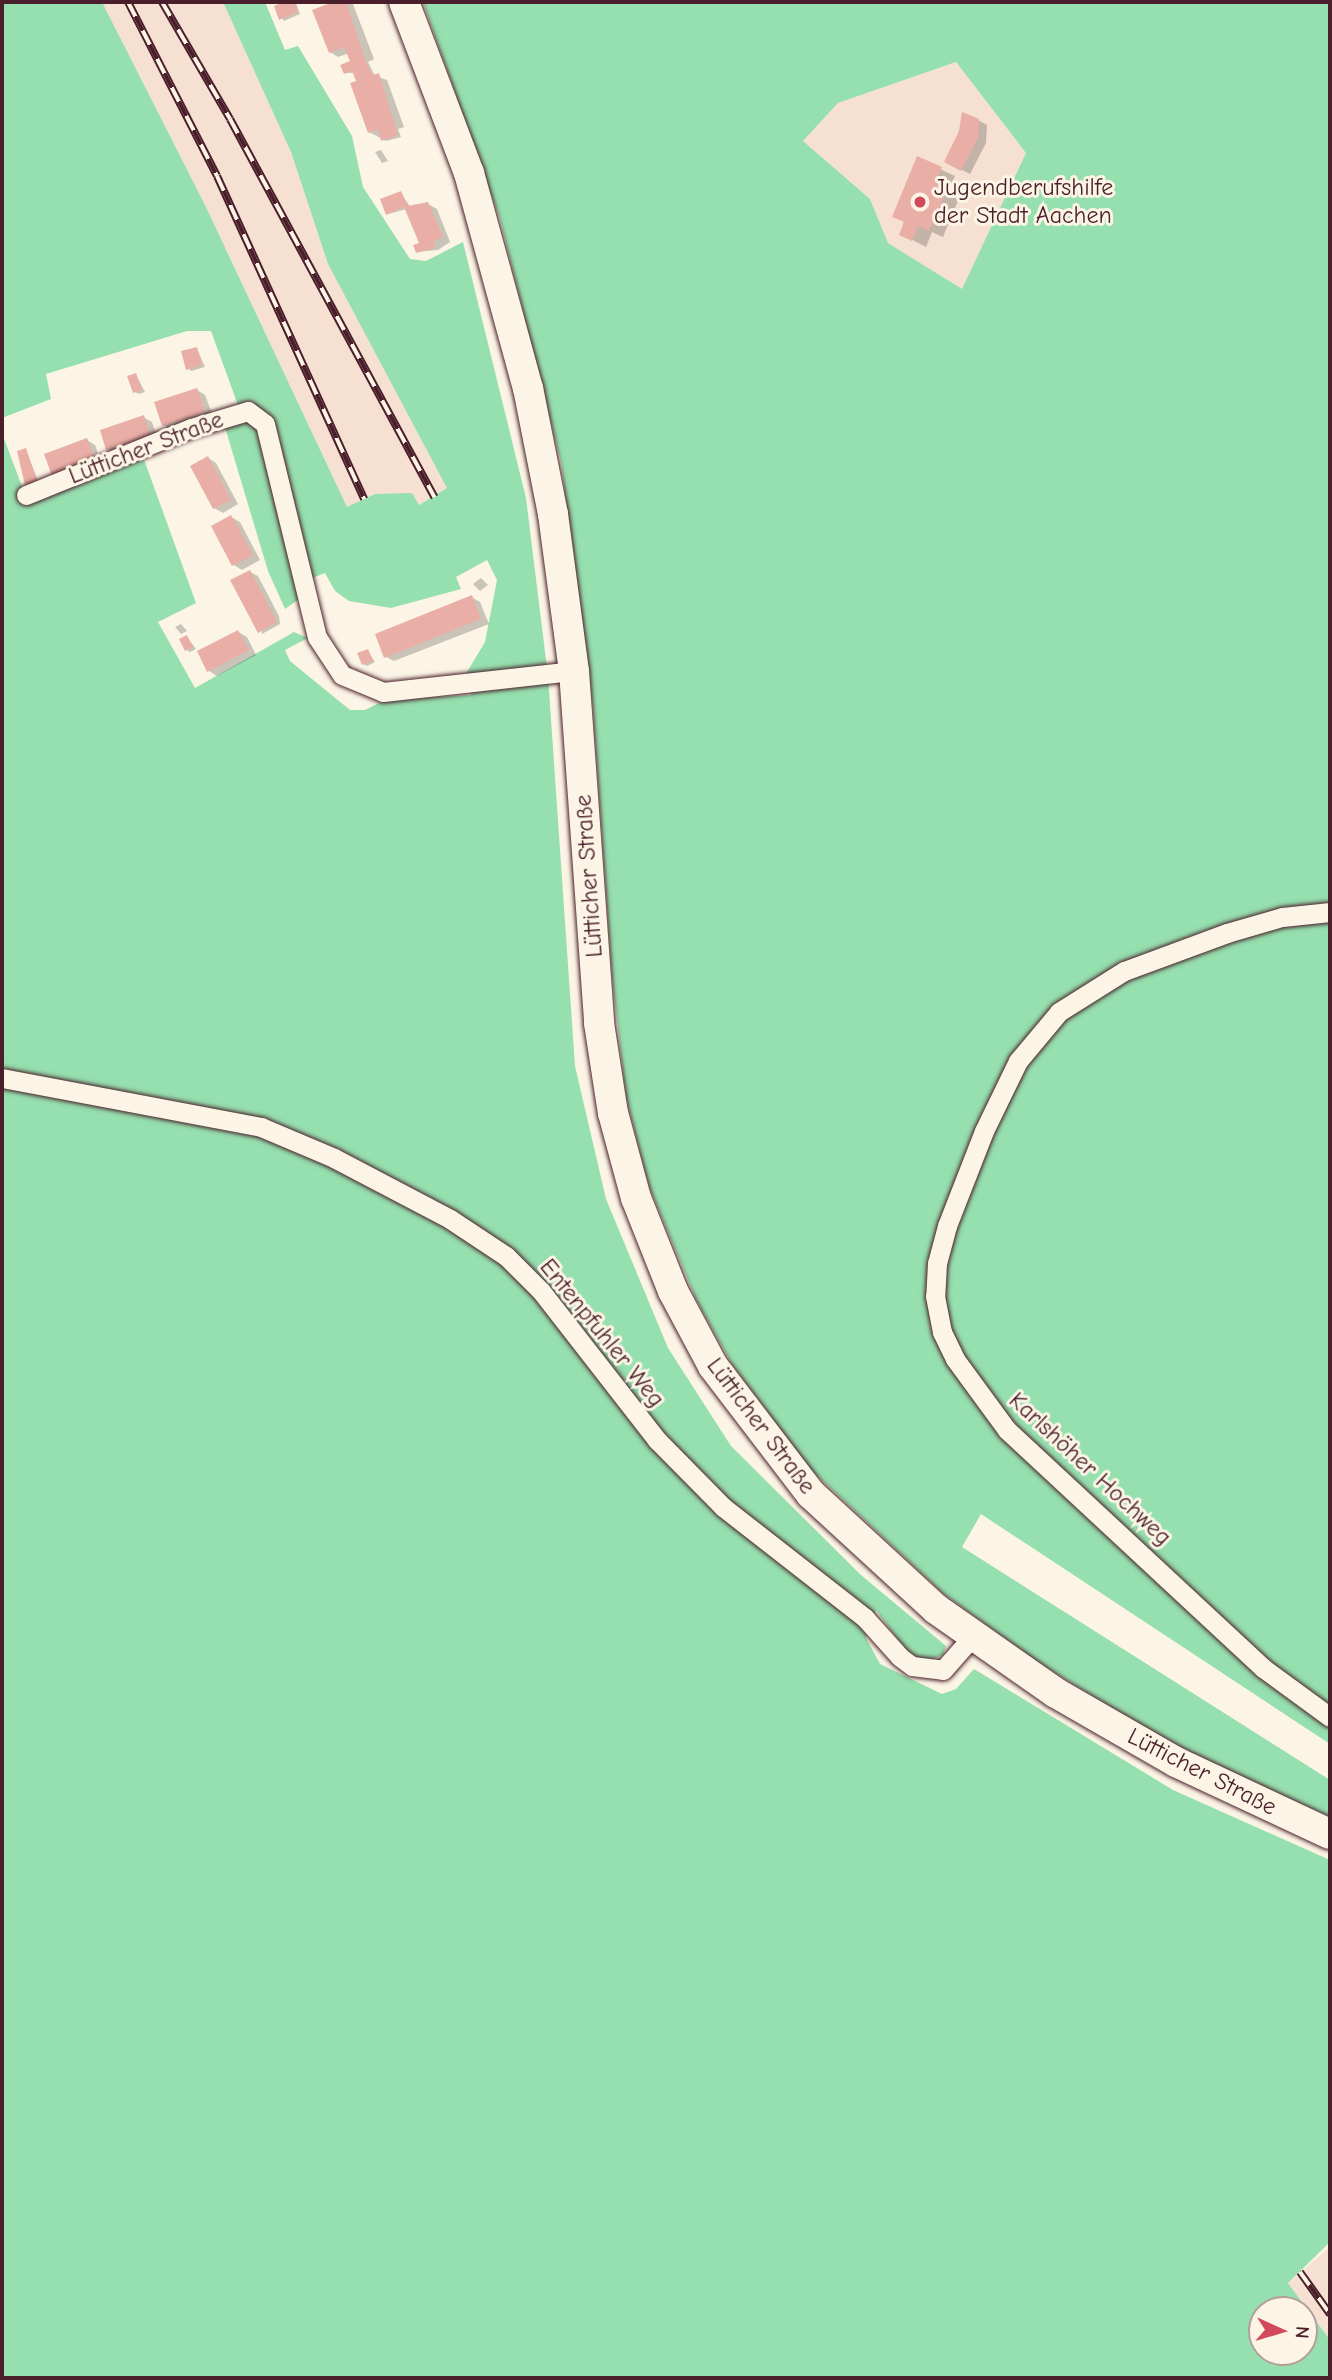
<!DOCTYPE html>
<html>
<head>
<meta charset="utf-8">
<style>
	body { margin:0 }
	#map { position:relative; width:1332px; height:2380px; overflow:hidden; background:#fcf5e5; font-family:"Comic Neue",sans-serif }
	div>[style] { position:absolute }
	[style*='--x'] { left:calc(var(--x)*1px); top:calc(var(--y)*1px); width:calc(var(--w)*1px); rotate:calc(var(--a)*1deg) }
	.built>* { inset:0; background:#f6e0d2 }
	.green>* { inset:0; background:#96dfae }
	.shadow>* { inset:0; background:#0003 }
	.building>* { inset:0; background:#e9afa6 }
	.roads { filter:drop-shadow(0 0 2px #4a1f2b) drop-shadow(0 0 2px #4a1f2b) }
	.street>* { height:19px; margin:-9.5px; padding:0 9.5px; transform-origin:9.5px; border-radius:9.5px; background:#fcf5e5 }
	.primary>* { height:30px; margin:-15px; padding:0 15px; transform-origin:15px; border-radius:15px; background:#fcf5e5 }
	.rail>* { height:8px; margin-top:-4px; transform-origin:0; background:repeating-linear-gradient(90deg,#fcf5e5 0 16px,#4a1f2b 0 32px); box-sizing:border-box; border-block:2px solid #4a1f2b }
	.dots>* { width:19px; height:19px; translate:-50% -50%; box-sizing:border-box; border:4px solid #fcf5e5; border-radius:50% }
	span { translate:-50% -50%; white-space:nowrap; text-align:center; line-height:1.15; -webkit-text-stroke:6px #fcf5e5; paint-order:stroke }
	.poi-label { font-size:24px; color:#4a1f2b }
	.left { translate:0 -50%; text-align:left }
	.street-label { font-size:24px; color:#4a1f2b }
	.frame { position:absolute; inset:0; border:4px solid #4a1f2b; pointer-events:none }
	.north { position:absolute; left:1248px; top:2296px; width:70px; height:70px; box-sizing:border-box; background:#fcf5e5; border:2px solid #b59f9b; border-radius:50%; rotate:94deg; font-size:19px; font-weight:700; line-height:28px; text-align:center; color:#4a1f2b }
	.north::after { content:''; display:block; margin:auto; width:24px; height:32px; background:#d1495b; clip-path:polygon(50% 0,100% 100%,50% 72%,0 100%) }
</style>
</head>
<body>
<div id="map">
	<div class="built">
		<i style="clip-path:polygon(102px 2px,223px 2px,291px 152px,328px 264px,448px 488px,418px 505px,408px 495px,376px 494px,347px 507px,206px 207px)"></i>
		<i style="clip-path:polygon(956px 62px,1026px 153px,963px 290px,888px 243px,870px 199px,803px 141px,838px 103px)"></i>
		<i style="clip-path:polygon(1330px 2247px,1330px 2340px,1288px 2283px)"></i>
	</div>
	<div class="green">
		<i style="clip-path:polygon(evenodd,2px 2px,102px 2px,206px 207px,347px 507px,375px 494px,412px 493px,419px 505px,447px 488px,328px 264px,291px 152px,223px 2px,265px 2px,285px 50px,298px 46px,352px 136px,363px 187px,410px 259px,426px 261px,463px 242px,526px 498px,548px 676px,575px 1066px,606px 1199px,668px 1348px,731px 1446px,861px 1575px,946px 1646px,943px 1655px,927px 1661px,908px 1653px,876px 1610px,866px 1638px,880px 1664px,942px 1694px,956px 1689px,974px 1669px,1173px 1790px,1330px 1860px,1330px 2242px,1288px 2283px,1330px 2340px,1330px 2378px,2px 2378px,2px 433px,27px 500px,142px 454px,196px 603px,158px 622px,195px 688px,294px 632px,308px 638px,285px 650px,290px 661px,350px 710px,365px 710px,385px 700px,471px 695px,467px 672px,485px 642px,497px 580px,487px 560px,456px 577px,461px 589px,391px 608px,349px 601px,335px 591px,325px 573px,307px 580px,302px 597px,285px 609px,268px 571px,221px 414px,239px 408px,211px 331px,187px 331px,46px 374px,51px 399px,2px 418px,2px 2px,1262px 2310px,1304px 2310px,1304px 2352px,1262px 2352px,1262px 2310px)"></i>
		<i style="clip-path:polygon(evenodd,423px 2px,1330px 2px,1330px 1744px,981px 1514px,962px 1547px,1330px 1780px,1330px 1817px,1204px 1760px,1116px 1711px,1035px 1660px,944px 1594px,809px 1468px,732px 1364px,696px 1299px,649px 1186px,626px 1097px,612px 976px,593px 707px,561px 462px,500px 219px,423px 2px,956px 62px,1026px 153px,962px 289px,888px 243px,870px 199px,803px 141px,838px 103px,956px 62px)"></i>
	</div>
	<div class="shadow">
		<i style="clip-path:polygon(289px 2px,296px 3px,300px 14px,284px 21px,276px 7px)"></i>
		<i style="clip-path:polygon(338px 2px,353px 4px,374px 59px,368px 62px,375px 76px,387px 80px,404px 127px,398px 129px,401px 137px,386px 141px,369px 132px,355px 73px,345px 73px,352px 62px,349px 53px,338px 57px,330px 52px,314px 11px)"></i>
		<i style="clip-path:polygon(978px 120px,987px 125px,986px 143px,970px 174px,954px 166px)"></i>
		<i style="clip-path:polygon(381px 150px,388px 161px,382px 163px,375px 152px)"></i>
		<i style="clip-path:polygon(918px 159px,955px 176px,949px 189px,960px 196px,943px 237px,932px 232px,926px 247px,901px 234px)"></i>
		<i style="clip-path:polygon(401px 193px,411px 208px,428px 204px,437px 209px,450px 242px,438px 250px,417px 252px,422px 245px,407px 209px,388px 214px)"></i>
		<i style="clip-path:polygon(197px 349px,205px 367px,191px 371px,188px 368px)"></i>
		<i style="clip-path:polygon(136px 375px,145px 392px,139px 394px,135px 392px)"></i>
		<i style="clip-path:polygon(197px 390px,205px 395px,213px 416px,172px 430px,163px 425px)"></i>
		<i style="clip-path:polygon(143px 417px,152px 422px,158px 440px,116px 454px,108px 449px)"></i>
		<i style="clip-path:polygon(87px 440px,95px 445px,102px 465px,62px 480px)"></i>
		<i style="clip-path:polygon(26px 450px,39px 483px,30px 486px)"></i>
		<i style="clip-path:polygon(208px 458px,216px 463px,238px 504px,223px 513px,214px 508px)"></i>
		<i style="clip-path:polygon(231px 517px,240px 522px,260px 560px,242px 570px,234px 565px)"></i>
		<i style="clip-path:polygon(250px 572px,258px 576px,279px 616px,280px 624px,262px 634px)"></i>
		<i style="clip-path:polygon(481px 578px,488px 585px,480px 591px,473px 584px)"></i>
		<i style="clip-path:polygon(471px 597px,480px 602px,489px 624px,394px 661px,386px 657px)"></i>
		<i style="clip-path:polygon(181px 624px,187px 631px,181px 634px,175px 627px)"></i>
		<i style="clip-path:polygon(238px 632px,247px 637px,256px 655px,217px 676px,209px 671px)"></i>
		<i style="clip-path:polygon(187px 637px,196px 649px,190px 652px,187px 650px)"></i>
		<i style="clip-path:polygon(368px 651px,375px 662px,367px 666px,363px 664px)"></i>
	</div>
	<div class="building">
		<i style="clip-path:polygon(284px 2px,293px 2px,298px 12px,279px 20px,274px 6px)"></i>
		<i style="clip-path:polygon(333px 2px,346px 2px,367px 65px,373px 75px,379px 73px,398px 135px,381px 141px,378px 129px,368px 133px,350px 83px,356px 81px,352px 71px,344px 74px,340px 65px,350px 61px,344px 47px,329px 53px,312px 10px)"></i>
		<i style="clip-path:polygon(962px 112px,979px 119px,978px 138px,961px 171px,944px 162px,959px 131px)"></i>
		<i style="clip-path:polygon(917px 156px,942px 167px,936px 182px,948px 187px,929px 231px,918px 226px,912px 241px,899px 235px,904px 222px,892px 217px)"></i>
		<i style="clip-path:polygon(401px 191px,408px 206px,428px 202px,443px 237px,433px 242px,435px 248px,416px 253px,413px 245px,419px 243px,404px 207px,386px 215px,380px 199px)"></i>
		<i style="clip-path:polygon(197px 347px,202px 365px,186px 370px,181px 351px)"></i>
		<i style="clip-path:polygon(136px 373px,142px 390px,133px 393px,127px 376px)"></i>
		<i style="clip-path:polygon(197px 388px,205px 412px,162px 426px,154px 402px)"></i>
		<i style="clip-path:polygon(144px 415px,150px 435px,106px 450px,100px 430px)"></i>
		<i style="clip-path:polygon(87px 438px,95px 460px,52px 476px,44px 454px)"></i>
		<i style="clip-path:polygon(26px 448px,37px 481px,25px 485px,17px 451px)"></i>
		<i style="clip-path:polygon(208px 456px,231px 500px,213px 509px,190px 466px)"></i>
		<i style="clip-path:polygon(231px 515px,253px 555px,232px 566px,211px 526px)"></i>
		<i style="clip-path:polygon(250px 570px,277px 622px,258px 633px,230px 580px)"></i>
		<i style="clip-path:polygon(472px 595px,481px 619px,384px 658px,375px 634px)"></i>
		<i style="clip-path:polygon(238px 630px,249px 650px,207px 672px,197px 651px)"></i>
		<i style="clip-path:polygon(187px 635px,193px 647px,185px 651px,179px 639px)"></i>
		<i style="clip-path:polygon(368px 649px,373px 661px,362px 665px,357px 653px)"></i>
	</div>
	<div class="roads">
		<div class="street">
			<i style="--x:26;--y:495;--w:178;--a:-22.1"></i>
			<i style="--x:191;--y:428;--w:59;--a:-16.6"></i>
			<i style="--x:248;--y:411;--w:21;--a:37"></i>
			<i style="--x:265;--y:424;--w:219;--a:76.3"></i>
			<i style="--x:317;--y:637;--w:45;--a:56.7"></i>
			<i style="--x:342;--y:675;--w:44;--a:22.5"></i>
			<i style="--x:383;--y:692;--w:192;--a:-6.3"></i>
			<i style="--x:1330;--y:912;--w:48;--a:174.1"></i>
			<i style="--x:1282;--y:917;--w:57;--a:163.8"></i>
			<i style="--x:1227;--y:933;--w:110;--a:159.7"></i>
			<i style="--x:1124;--y:971;--w:77;--a:147.8"></i>
			<i style="--x:1059;--y:1012;--w:64;--a:129.9"></i>
			<i style="--x:1018;--y:1061;--w:78;--a:115.9"></i>
			<i style="--x:984;--y:1131;--w:102;--a:111.3"></i>
			<i style="--x:947;--y:1226;--w:38;--a:105"></i>
			<i style="--x:937;--y:1263;--w:33;--a:93"></i>
			<i style="--x:935;--y:1296;--w:37;--a:79"></i>
			<i style="--x:942;--y:1332;--w:30;--a:64"></i>
			<i style="--x:955;--y:1359;--w:88;--a:53.8"></i>
			<i style="--x:1007;--y:1430;--w:350;--a:42.9"></i>
			<i style="--x:1263;--y:1668;--w:83;--a:36.2"></i>
			<i style="--x:2;--y:1078;--w:264;--a:10.7"></i>
			<i style="--x:261;--y:1127;--w:79;--a:23"></i>
			<i style="--x:334;--y:1158;--w:131;--a:27.7"></i>
			<i style="--x:450;--y:1219;--w:67;--a:33.5"></i>
			<i style="--x:506;--y:1256;--w:49;--a:45"></i>
			<i style="--x:541;--y:1291;--w:189;--a:52.1"></i>
			<i style="--x:657;--y:1440;--w:94;--a:45.4"></i>
			<i style="--x:723;--y:1507;--w:180;--a:38"></i>
			<i style="--x:865;--y:1618;--w:52;--a:48.1"></i>
			<i style="--x:900;--y:1657;--w:15;--a:37"></i>
			<i style="--x:912;--y:1666;--w:31;--a:7"></i>
			<i style="--x:943;--y:1670;--w:45;--a:-48.6"></i>
		</div>
		<div class="primary">
			<i style="--x:404;--y:2;--w:183;--a:69.2"></i>
			<i style="--x:469;--y:173;--w:223;--a:74.7"></i>
			<i style="--x:528;--y:388;--w:128;--a:78.8"></i>
			<i style="--x:553;--y:514;--w:158;--a:82.4"></i>
			<i style="--x:574;--y:671;--w:353;--a:85.9"></i>
			<i style="--x:599;--y:1023;--w:91;--a:81.2"></i>
			<i style="--x:613;--y:1113;--w:88;--a:74.9"></i>
			<i style="--x:636;--y:1198;--w:100;--a:68.3"></i>
			<i style="--x:673;--y:1291;--w:85;--a:61.9"></i>
			<i style="--x:713;--y:1366;--w:161;--a:52.6"></i>
			<i style="--x:811;--y:1494;--w:170;--a:42.6"></i>
			<i style="--x:936;--y:1609;--w:146;--a:35"></i>
			<i style="--x:1056;--y:1693;--w:138;--a:29.9"></i>
			<i style="--x:1176;--y:1762;--w:170;--a:25.1"></i>
		</div>
	</div>
	<div class="rail">
		<i style="--x:128;--y:2;--w:195;--a:62.9"></i>
		<i style="--x:217;--y:176;--w:355;--a:65.5"></i>
		<i style="--x:162;--y:2;--w:135;--a:59.8"></i>
		<i style="--x:230;--y:119;--w:430;--a:61.6"></i>
		<i style="--x:1300;--y:2272;--w:52;--a:54.5"></i>
	</div>
	<div class="dots">
		<i style="left:920px;top:202px;background:#d1495b"></i>
	</div>
	<div class="poi-label">
		<span class="left" style="left:934px;top:202px">Jugendberufshilfe<br>der Stadt Aachen</span>
	</div>
	<div class="street-label">
		<span style="left:146px;top:448px;rotate:-21deg">Lütticher Straße</span>
		<span style="left:589px;top:876px;rotate:-94deg">Lütticher Straße</span>
		<span style="left:602px;top:1333px;rotate:51deg">Entenpfuhler Weg</span>
		<span style="left:761px;top:1426px;rotate:53deg">Lütticher Straße</span>
		<span style="left:1090px;top:1469px;rotate:43deg">Karlshöher Hochweg</span>
		<span style="left:1202px;top:1772px;rotate:27deg">Lütticher Straße</span>
	</div>
	<div class="frame"></div>
	<div class="north">N</div>
</div>
</body>
</html>
